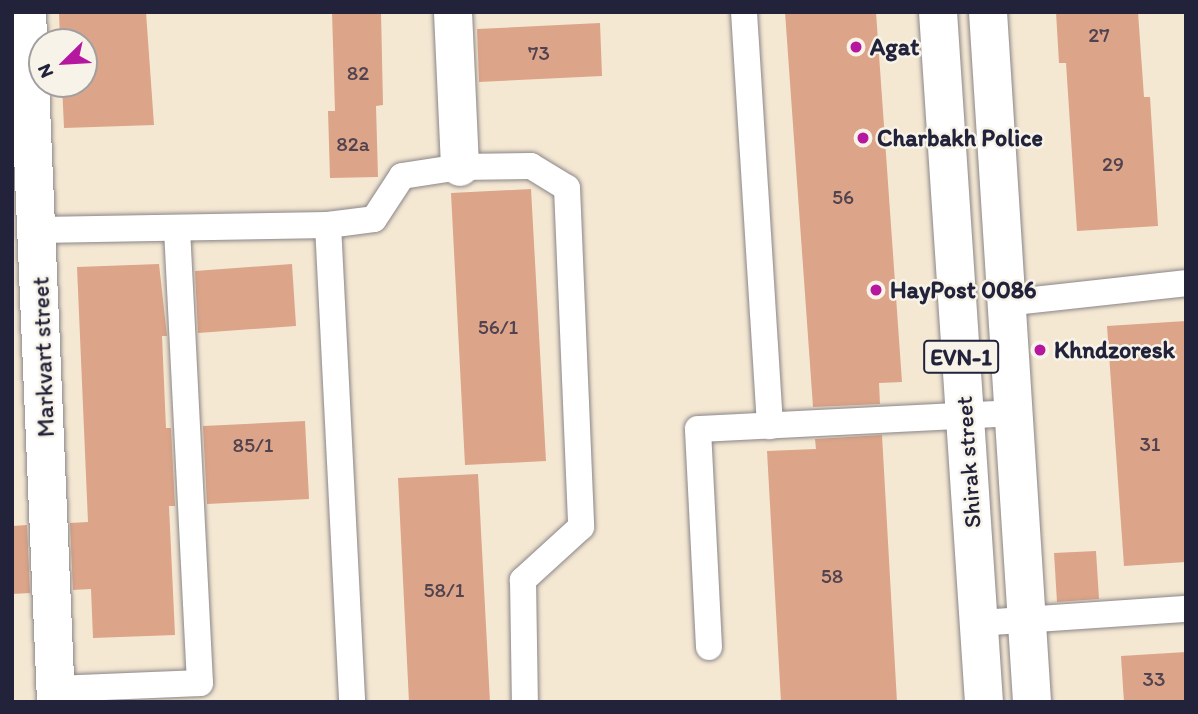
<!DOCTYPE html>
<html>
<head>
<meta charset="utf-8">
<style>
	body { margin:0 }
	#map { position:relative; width:1198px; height:714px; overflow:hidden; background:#f4e8d3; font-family:Itim,sans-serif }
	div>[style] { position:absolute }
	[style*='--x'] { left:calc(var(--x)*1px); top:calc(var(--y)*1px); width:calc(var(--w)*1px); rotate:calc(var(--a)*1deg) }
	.building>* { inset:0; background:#dca489 }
	.roads { filter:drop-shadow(0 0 2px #8b8587) drop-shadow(0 0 2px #8b8587) }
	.service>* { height:26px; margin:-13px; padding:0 13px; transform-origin:13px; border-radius:13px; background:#fff }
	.minor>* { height:38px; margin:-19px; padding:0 19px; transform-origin:19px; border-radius:19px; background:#fff }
	.trunk>* { height:38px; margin:-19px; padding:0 19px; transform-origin:19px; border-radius:19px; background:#fff }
	.dots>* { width:19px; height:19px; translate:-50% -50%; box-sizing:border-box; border:4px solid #f7f3e8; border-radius:50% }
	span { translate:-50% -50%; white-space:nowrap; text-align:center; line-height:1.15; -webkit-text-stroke:5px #f7f3e8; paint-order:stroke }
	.number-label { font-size:21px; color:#50424e }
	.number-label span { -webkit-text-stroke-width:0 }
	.shield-label span { padding:2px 5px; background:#f7f3e8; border:2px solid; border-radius:5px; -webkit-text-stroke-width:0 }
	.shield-label { font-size:23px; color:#22223b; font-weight:700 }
	.poi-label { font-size:24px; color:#22223b; font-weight:700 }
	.left { translate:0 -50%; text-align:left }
	.street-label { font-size:24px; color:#22223b }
	.frame { position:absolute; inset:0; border:14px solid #22223b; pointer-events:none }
	.north { position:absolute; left:28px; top:28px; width:70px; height:70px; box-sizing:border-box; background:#f7f3e8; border:2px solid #a29fa3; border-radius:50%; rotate:246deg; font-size:19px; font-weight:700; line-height:28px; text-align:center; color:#22223b }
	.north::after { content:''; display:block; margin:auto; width:24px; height:32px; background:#b5179e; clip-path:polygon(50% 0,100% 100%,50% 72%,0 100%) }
</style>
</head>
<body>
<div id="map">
	<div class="building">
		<i style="clip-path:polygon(59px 12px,146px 12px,154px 125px,64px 128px,62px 84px,84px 84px,84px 42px,60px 42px)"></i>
		<i style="clip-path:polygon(332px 12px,381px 12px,383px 105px,376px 106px,378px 177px,330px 178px,328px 111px,335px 111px)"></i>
		<i style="clip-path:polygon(785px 12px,876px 12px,902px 382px,879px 383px,880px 404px,813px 407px)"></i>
		<i style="clip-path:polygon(1056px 12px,1138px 12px,1144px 97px,1150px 97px,1158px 226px,1077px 231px,1066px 63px,1059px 63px)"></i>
		<i style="clip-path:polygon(600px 23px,602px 76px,479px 82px,477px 29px)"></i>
		<i style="clip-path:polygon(531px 189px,546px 461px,465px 465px,451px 193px)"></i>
		<i style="clip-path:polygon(159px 264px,167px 336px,162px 336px,166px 428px,171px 428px,175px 506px,169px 506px,175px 635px,93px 638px,91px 589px,73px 590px,70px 523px,88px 522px,77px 267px)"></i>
		<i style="clip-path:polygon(292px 264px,296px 326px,198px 333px,195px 271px)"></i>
		<i style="clip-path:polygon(1186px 321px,1186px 562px,1124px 566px,1107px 326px)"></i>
		<i style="clip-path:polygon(305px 421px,309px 499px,207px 504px,203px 426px)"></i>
		<i style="clip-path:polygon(882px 435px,897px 702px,781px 702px,767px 451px,816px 449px,815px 439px)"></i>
		<i style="clip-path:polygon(478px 474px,490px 702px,409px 702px,398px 478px)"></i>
		<i style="clip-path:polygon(27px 525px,30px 593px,12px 594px,12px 526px)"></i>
		<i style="clip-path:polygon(1096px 551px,1099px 599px,1057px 602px,1054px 553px)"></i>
		<i style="clip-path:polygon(1186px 652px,1186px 702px,1124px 702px,1121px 656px)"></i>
	</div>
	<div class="roads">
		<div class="service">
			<i style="--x:744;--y:12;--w:415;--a:86.4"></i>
			<i style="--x:328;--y:225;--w:478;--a:87.1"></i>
			<i style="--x:39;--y:230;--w:289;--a:-1"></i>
			<i style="--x:328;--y:225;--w:46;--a:-7.4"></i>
			<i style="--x:374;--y:219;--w:51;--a:-56.9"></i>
			<i style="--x:402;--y:176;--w:59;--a:-8.8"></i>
			<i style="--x:460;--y:167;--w:71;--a:-0.8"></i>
			<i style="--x:531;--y:166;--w:42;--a:31.4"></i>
			<i style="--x:567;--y:188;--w:339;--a:87.6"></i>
			<i style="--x:581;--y:527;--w:79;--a:137.6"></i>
			<i style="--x:523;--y:580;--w:122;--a:89.1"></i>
			<i style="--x:1006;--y:303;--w:181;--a:-6.3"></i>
			<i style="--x:979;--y:623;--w:207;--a:-3.9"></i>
			<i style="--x:709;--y:647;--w:218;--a:-92.9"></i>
			<i style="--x:698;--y:429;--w:315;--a:-2.9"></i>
			<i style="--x:56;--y:689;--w:144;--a:-2.4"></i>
			<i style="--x:200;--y:683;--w:455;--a:-92.9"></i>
		</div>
		<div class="minor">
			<i style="--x:27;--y:12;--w:691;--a:87.59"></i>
			<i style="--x:453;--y:12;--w:155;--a:87.4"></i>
		</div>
		<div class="trunk">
			<i style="--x:938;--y:12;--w:692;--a:86.19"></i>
			<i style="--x:988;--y:12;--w:691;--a:86.35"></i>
		</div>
	</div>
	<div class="dots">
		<i style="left:856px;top:47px;background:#b5179e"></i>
		<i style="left:863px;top:138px;background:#b5179e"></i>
		<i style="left:876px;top:290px;background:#b5179e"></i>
		<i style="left:1040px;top:350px;background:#b5179e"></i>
	</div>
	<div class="number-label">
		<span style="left:1099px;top:35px">27</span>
		<span style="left:539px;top:53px">73</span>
		<span style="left:358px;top:73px">82</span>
		<span style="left:353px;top:144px">82a</span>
		<span style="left:1113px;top:164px">29</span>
		<span style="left:843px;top:197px">56</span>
		<span style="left:498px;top:327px">56/1</span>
		<span style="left:1150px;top:444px">31</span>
		<span style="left:253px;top:445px">85/1</span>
		<span style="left:832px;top:576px">58</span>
		<span style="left:444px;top:590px">58/1</span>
		<span style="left:1154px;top:679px">33</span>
	</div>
	<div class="shield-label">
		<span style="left:961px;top:357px">EVN-1</span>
	</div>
	<div class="poi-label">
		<span class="left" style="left:870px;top:47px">Agat</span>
		<span class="left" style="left:877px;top:138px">Charbakh Police</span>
		<span class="left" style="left:890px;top:290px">HayPost 0086</span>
		<span class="left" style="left:1054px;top:350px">Khndzoresk</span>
	</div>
	<div class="street-label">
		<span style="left:43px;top:357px;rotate:-92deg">Markvart street</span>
		<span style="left:968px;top:462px;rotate:-94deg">Shirak street</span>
	</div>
	<div class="frame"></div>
	<div class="north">N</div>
</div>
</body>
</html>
